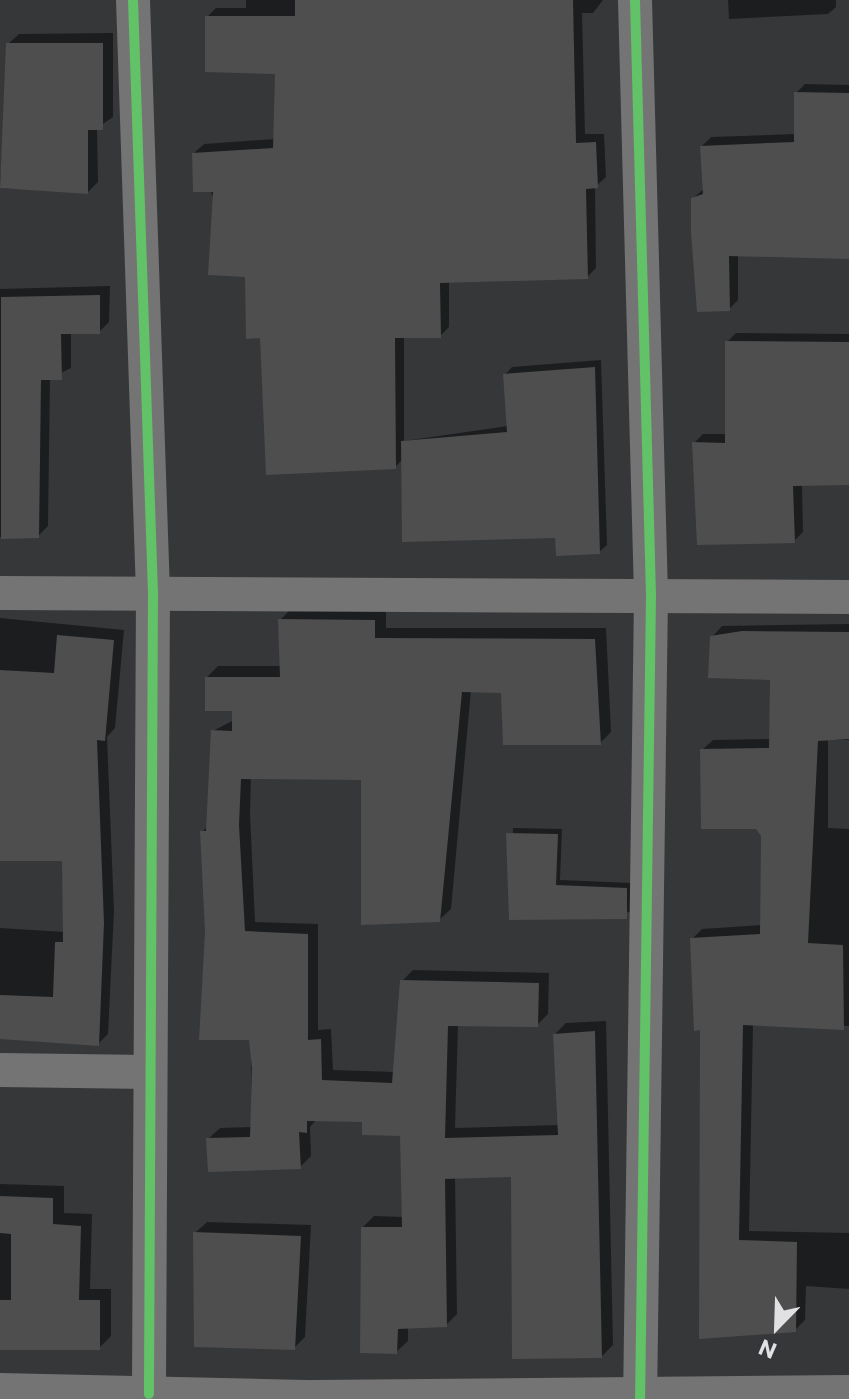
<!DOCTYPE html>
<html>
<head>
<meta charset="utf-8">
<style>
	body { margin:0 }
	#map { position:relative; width:849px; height:1399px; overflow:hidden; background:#363739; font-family:Commissioner,sans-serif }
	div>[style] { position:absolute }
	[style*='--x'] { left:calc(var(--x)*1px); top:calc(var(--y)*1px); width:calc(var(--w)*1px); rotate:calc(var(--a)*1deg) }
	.shadow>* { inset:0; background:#0007 }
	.building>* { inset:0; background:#4e4e4f }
	.minor>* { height:34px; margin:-17px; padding:0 17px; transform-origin:17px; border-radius:17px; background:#757474 }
	.cycleway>* { height:10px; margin:-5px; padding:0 5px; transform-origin:5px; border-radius:5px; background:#61c268 }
	span { translate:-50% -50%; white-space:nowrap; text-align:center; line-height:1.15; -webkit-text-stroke:7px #35363a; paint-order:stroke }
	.north { position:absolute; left:737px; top:1287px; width:80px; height:80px; -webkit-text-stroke:6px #35363a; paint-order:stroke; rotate:203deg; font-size:22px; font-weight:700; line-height:32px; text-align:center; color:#e1e1e4 }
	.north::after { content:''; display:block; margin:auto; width:28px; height:36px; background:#e1e1e4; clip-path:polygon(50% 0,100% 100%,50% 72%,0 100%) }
</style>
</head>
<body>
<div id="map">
	<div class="shadow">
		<i style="clip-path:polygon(246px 0,603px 0,593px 13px,582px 13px,585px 134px,604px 134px,606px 177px,595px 187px,596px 268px,587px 277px,449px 281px,449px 327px,440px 336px,404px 336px,404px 441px,508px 426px,505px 375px,512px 367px,601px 360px,607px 545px,599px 552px,403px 459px,395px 467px,262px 336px,247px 275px,194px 153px,204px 144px,275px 139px,277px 72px,207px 17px,216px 8px,246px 8px)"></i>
		<i style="clip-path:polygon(728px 0,836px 0,836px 7px,828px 14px,729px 19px)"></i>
		<i style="clip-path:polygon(113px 33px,113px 117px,97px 128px,98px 182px,88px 192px,0 188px,8px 44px,19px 34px)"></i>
		<i style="clip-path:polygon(805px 84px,849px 85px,849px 257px,738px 254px,738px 300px,729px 309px,693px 198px,704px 189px,702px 146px,711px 137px,796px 134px,796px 93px)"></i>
		<i style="clip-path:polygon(110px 286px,109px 322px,99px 332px,71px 332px,71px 368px,50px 378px,48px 526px,38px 536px,0 537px,0 289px)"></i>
		<i style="clip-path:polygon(736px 333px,849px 334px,849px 483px,802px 484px,803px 532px,794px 541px,694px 443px,703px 434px,727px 434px,727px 342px)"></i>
		<i style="clip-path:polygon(291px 609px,386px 610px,386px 628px,606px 628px,611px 732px,600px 743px,503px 691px,471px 690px,451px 909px,439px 920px,363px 778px,251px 777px,250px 813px,255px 922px,318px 924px,318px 1030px,331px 1029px,333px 1070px,395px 1072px,402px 981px,413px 970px,549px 973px,548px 1014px,537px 1025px,458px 1024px,455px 1128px,559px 1125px,555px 1034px,566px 1023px,606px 1021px,613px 1345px,602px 1356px,513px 1175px,455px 1176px,457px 1314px,446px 1325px,408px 1327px,408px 1341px,396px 1352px,363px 1227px,374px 1216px,404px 1217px,402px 1134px,364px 1120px,317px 1119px,310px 1127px,311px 1156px,300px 1167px,208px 1139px,220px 1128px,252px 1127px,251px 1039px,207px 932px,202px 832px,208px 826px,213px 731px,234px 720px,234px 709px,207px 677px,218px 666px,282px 666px,280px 620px)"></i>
		<i style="clip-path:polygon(0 618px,124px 630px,115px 728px,107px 737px,114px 911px,108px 1034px,98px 1044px,0 1037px,0 928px,65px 932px,64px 859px,0 859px)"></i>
		<i style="clip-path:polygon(849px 624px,849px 740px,828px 740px,828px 828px,849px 829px,849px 1026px,753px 1024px,749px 1231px,849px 1233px,849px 1289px,806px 1286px,805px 1320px,795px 1330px,701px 1337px,702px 1028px,692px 939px,702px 929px,762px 925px,763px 835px,702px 750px,713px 740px,771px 739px,772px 678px,712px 637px,722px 626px)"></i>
		<i style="clip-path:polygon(513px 828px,562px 829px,560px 880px,632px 883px,631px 912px,511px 918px)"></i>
		<i style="clip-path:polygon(0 1184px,64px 1186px,64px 1213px,92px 1214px,90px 1289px,111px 1289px,111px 1336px,99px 1348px,0 1348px)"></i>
		<i style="clip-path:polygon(207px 1222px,311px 1225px,305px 1337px,294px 1348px,195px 1233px)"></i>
	</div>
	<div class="building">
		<i style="clip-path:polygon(295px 0,573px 0,576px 143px,596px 142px,598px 188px,586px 189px,588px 279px,440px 283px,441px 338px,395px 338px,396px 469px,266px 475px,260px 338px,246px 339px,245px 277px,208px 275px,213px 192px,193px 192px,192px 153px,273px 148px,275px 74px,205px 72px,205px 16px,295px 16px)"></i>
		<i style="clip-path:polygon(6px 43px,103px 43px,103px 130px,88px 130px,88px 194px,0 188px)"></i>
		<i style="clip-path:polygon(794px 92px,849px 93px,849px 259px,729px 256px,730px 311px,697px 312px,691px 232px,691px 198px,703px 194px,700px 146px,794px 142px)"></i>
		<i style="clip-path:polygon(100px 295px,100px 334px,61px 334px,62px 380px,41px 380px,39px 538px,1px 539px,1px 297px)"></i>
		<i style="clip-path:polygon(725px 341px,849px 342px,849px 485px,793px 486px,795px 543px,697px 545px,692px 442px,725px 443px)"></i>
		<i style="clip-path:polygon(595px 367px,600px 554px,556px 556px,555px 538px,402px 542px,401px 441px,507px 432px,503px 374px)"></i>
		<i style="clip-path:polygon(278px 619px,375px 620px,375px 638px,595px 639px,601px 745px,503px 745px,501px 693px,462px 692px,440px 922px,361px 925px,361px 780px,241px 779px,239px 825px,245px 931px,308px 934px,308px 1040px,321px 1039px,322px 1080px,392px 1083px,400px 980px,539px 983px,538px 1027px,448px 1026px,445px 1138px,558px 1135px,553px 1034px,595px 1031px,602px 1358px,512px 1359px,511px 1177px,445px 1179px,447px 1327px,398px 1329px,397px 1354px,360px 1353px,361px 1227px,402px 1227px,400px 1136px,362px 1135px,362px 1122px,307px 1121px,307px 1133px,299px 1132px,301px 1169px,208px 1172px,206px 1138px,250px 1137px,252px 1068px,249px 1040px,199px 1040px,205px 932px,200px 831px,206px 831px,211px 730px,232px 731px,232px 711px,205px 711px,205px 677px,280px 677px)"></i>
		<i style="clip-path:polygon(742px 631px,849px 632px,849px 739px,818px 741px,808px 943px,843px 945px,844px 1030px,743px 1025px,739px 1240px,797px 1242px,796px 1332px,699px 1339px,700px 1030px,694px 1031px,690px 938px,760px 934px,761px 836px,756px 829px,701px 829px,700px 749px,769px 748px,770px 680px,708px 678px,710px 636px)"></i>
		<i style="clip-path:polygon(57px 635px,114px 640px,105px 741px,97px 740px,104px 923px,99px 1046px,0 1039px,0 995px,53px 997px,55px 942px,63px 942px,62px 861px,0 861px,0 670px,54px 673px)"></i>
		<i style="clip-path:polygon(506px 833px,558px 834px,556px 885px,627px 888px,627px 919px,509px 920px)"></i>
		<i style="clip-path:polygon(0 1196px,53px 1198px,53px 1224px,81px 1226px,79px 1300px,100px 1300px,100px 1350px,0 1350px,0 1300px,11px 1300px,11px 1234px,0 1233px)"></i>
		<i style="clip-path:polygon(193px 1232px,301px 1236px,295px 1350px,194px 1347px)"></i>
	</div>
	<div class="minor">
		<i style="--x:133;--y:0;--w:593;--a:88.07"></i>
		<i style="--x:153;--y:593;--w:801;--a:90.29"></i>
		<i style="--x:635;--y:0;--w:596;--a:88.46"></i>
		<i style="--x:651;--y:596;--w:803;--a:90.78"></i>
		<i style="--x:0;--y:593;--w:849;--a:0.27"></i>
		<i style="--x:0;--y:1070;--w:149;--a:0.8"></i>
		<i style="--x:0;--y:1390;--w:315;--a:1.3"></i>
		<i style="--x:315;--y:1397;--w:534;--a:-0.54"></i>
	</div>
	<div class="cycleway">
		<i style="--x:133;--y:0;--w:593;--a:88.07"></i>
		<i style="--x:153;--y:593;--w:801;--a:90.29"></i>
		<i style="--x:635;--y:0;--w:596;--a:88.46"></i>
		<i style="--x:651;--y:596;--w:803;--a:90.78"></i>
	</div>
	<div class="north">N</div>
</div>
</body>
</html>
